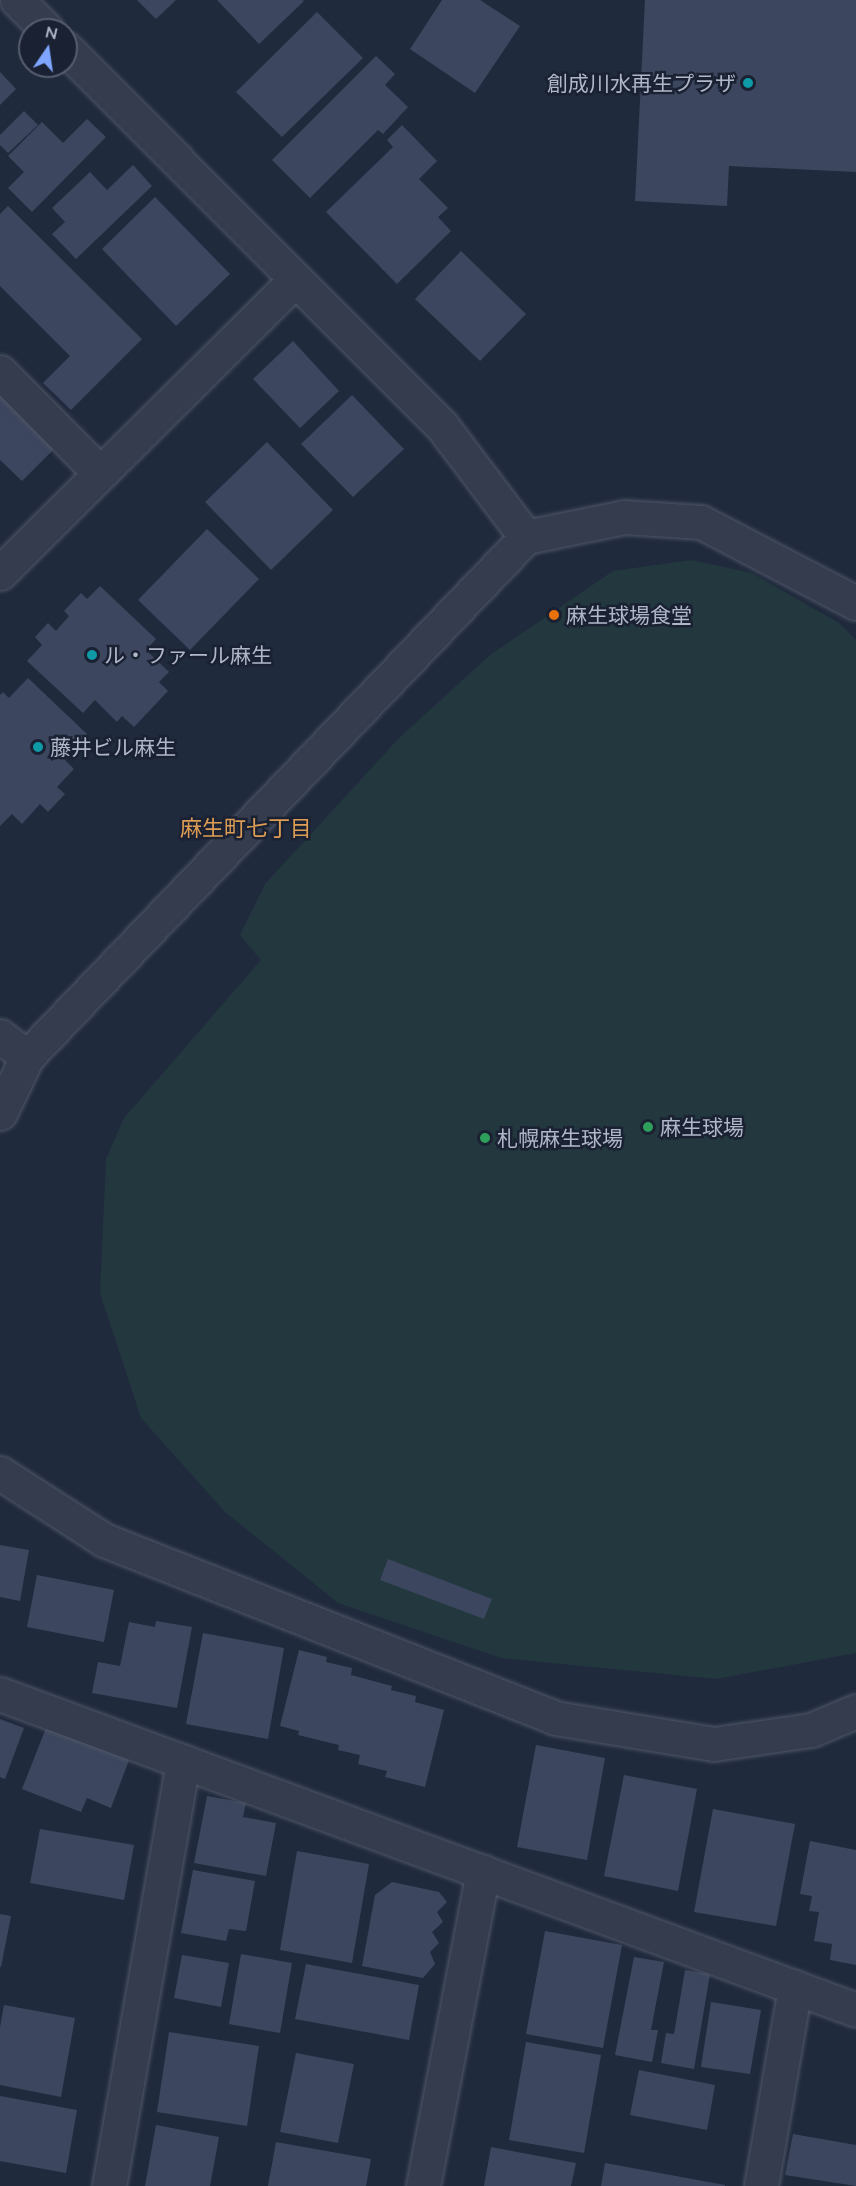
<!DOCTYPE html>
<html>
<head>
<meta charset="utf-8">
<style>
	body { margin:0 }
	#map { position:relative; width:856px; height:2186px; overflow:hidden; background:#202a3d; font-family:Mulish,"Noto Sans JP",sans-serif }
	div>[style] { position:absolute }
	[style*='--x'] { left:calc(var(--x)*1px); top:calc(var(--y)*1px); width:calc(var(--w)*1px); rotate:calc(var(--a)*1deg) }
	.green>* { inset:0; background:#22383e }
	.building>* { inset:0; background:#3c465e }
	.roads { filter:drop-shadow(0 0 2px #4f5768) drop-shadow(0 0 2px #4f5768) }
	.minor>* { height:33px; margin:-16.5px; padding:0 16.5px; transform-origin:16.5px; border-radius:16.5px; background:#343c4d }
	.dots>* { width:16px; height:16px; translate:-50% -50%; box-sizing:border-box; border:3px solid #1a2132; border-radius:50% }
	span { translate:-50% -50%; white-space:nowrap; text-align:center; line-height:1.15; -webkit-text-stroke:5px #1a2132; paint-order:stroke }
	.poi-label { font-size:21px; color:#afb7c9 }
	.right { translate:-100% -50%; text-align:right }
	.left { translate:0 -50%; text-align:left }
	.neighbourhood-label { font-size:22px; color:#de9d55 }
	.north { position:absolute; left:18px; top:18px; width:60px; height:60px; box-sizing:border-box; background:#1a2132; border:2px solid #565d6e; border-radius:50%; rotate:13deg; font-size:16px; font-weight:700; line-height:24px; text-align:center; color:#afb7c9 }
	.north::after { content:''; display:block; margin:auto; width:21px; height:27px; background:#7ea5ff; clip-path:polygon(50% 0,100% 100%,50% 72%,0 100%) }
</style>
</head>
<body>
<div id="map">
	<div class="green">
		<i style="clip-path:polygon(691px 560px,752px 573px,839px 623px,856px 640px,856px 1653px,716px 1679px,501px 1658px,338px 1603px,225px 1512px,141px 1418px,100px 1293px,106px 1159px,124px 1118px,261px 960px,240px 935px,265px 884px,399px 738px,490px 655px,613px 571px)"></i>
	</div>
	<div class="building">
		<i style="clip-path:polygon(137px 0,176px 0,156px 19px)"></i>
		<i style="clip-path:polygon(217px 0,302px 0,304px 1px,259px 44px)"></i>
		<i style="clip-path:polygon(442px 0,480px 0,520px 26px,475px 93px,410px 49px)"></i>
		<i style="clip-path:polygon(645px 0,856px 0,856px 172px,729px 166px,727px 206px,635px 201px)"></i>
		<i style="clip-path:polygon(317px 12px,363px 58px,282px 137px,236px 92px)"></i>
		<i style="clip-path:polygon(376px 56px,395px 74px,385px 85px,408px 107px,383px 134px,378px 130px,310px 198px,272px 160px)"></i>
		<i style="clip-path:polygon(0 72px,16px 89px,0 105px)"></i>
		<i style="clip-path:polygon(24px 111px,38px 125px,8px 153px,0 145px,0 135px)"></i>
		<i style="clip-path:polygon(87px 119px,106px 137px,32px 212px,8px 188px,24px 172px,8px 156px,42px 122px,63px 143px)"></i>
		<i style="clip-path:polygon(402px 125px,437px 161px,419px 179px,448px 208px,438px 217px,451px 231px,397px 284px,326px 212px,393px 147px,387px 140px)"></i>
		<i style="clip-path:polygon(133px 165px,152px 186px,76px 259px,52px 234px,65px 222px,52px 208px,90px 172px,107px 190px)"></i>
		<i style="clip-path:polygon(155px 197px,230px 274px,176px 326px,102px 249px)"></i>
		<i style="clip-path:polygon(8px 206px,142px 339px,71px 410px,43px 383px,70px 356px,0 286px,0 214px)"></i>
		<i style="clip-path:polygon(461px 251px,526px 314px,480px 361px,415px 299px)"></i>
		<i style="clip-path:polygon(293px 341px,339px 391px,300px 428px,253px 379px)"></i>
		<i style="clip-path:polygon(0 393px,56px 447px,22px 481px,0 460px)"></i>
		<i style="clip-path:polygon(352px 395px,404px 449px,353px 497px,301px 444px)"></i>
		<i style="clip-path:polygon(267px 442px,333px 510px,271px 570px,205px 502px)"></i>
		<i style="clip-path:polygon(207px 529px,259px 579px,190px 650px,138px 600px)"></i>
		<i style="clip-path:polygon(100px 586px,156px 639px,146px 650px,169px 672px,159px 682px,168px 691px,134px 727px,122px 716px,117px 722px,95px 700px,83px 713px,27px 661px,42px 645px,35px 637px,48px 623px,56px 631px,69px 616px,64px 611px,81px 593px,87px 599px)"></i>
		<i style="clip-path:polygon(28px 678px,88px 735px,64px 759px,74px 769px,57px 787px,65px 794px,48px 812px,40px 804px,22px 824px,12px 814px,0 826px,0 695px,3px 692px,9px 698px)"></i>
		<i style="clip-path:polygon(0 1545px,29px 1550px,20px 1601px,0 1597px)"></i>
		<i style="clip-path:polygon(388px 1559px,492px 1599px,484px 1619px,380px 1580px)"></i>
		<i style="clip-path:polygon(37px 1575px,114px 1590px,104px 1642px,27px 1627px)"></i>
		<i style="clip-path:polygon(156px 1621px,192px 1627px,177px 1708px,92px 1693px,98px 1662px,120px 1666px,129px 1622px,155px 1627px)"></i>
		<i style="clip-path:polygon(203px 1633px,284px 1648px,268px 1739px,186px 1724px)"></i>
		<i style="clip-path:polygon(299px 1650px,327px 1657px,326px 1662px,352px 1668px,351px 1675px,392px 1686px,391px 1690px,416px 1696px,415px 1702px,444px 1710px,425px 1787px,385px 1777px,387px 1771px,358px 1764px,360px 1755px,338px 1750px,339px 1745px,298px 1735px,299px 1731px,280px 1726px)"></i>
		<i style="clip-path:polygon(0 1719px,24px 1728px,5px 1779px,0 1777px)"></i>
		<i style="clip-path:polygon(46px 1728px,129px 1760px,111px 1808px,87px 1798px,81px 1812px,22px 1789px)"></i>
		<i style="clip-path:polygon(536px 1745px,605px 1758px,587px 1860px,517px 1847px)"></i>
		<i style="clip-path:polygon(624px 1775px,697px 1789px,678px 1891px,604px 1876px)"></i>
		<i style="clip-path:polygon(207px 1796px,246px 1803px,243px 1817px,276px 1823px,266px 1876px,194px 1863px)"></i>
		<i style="clip-path:polygon(713px 1809px,795px 1824px,776px 1926px,694px 1912px)"></i>
		<i style="clip-path:polygon(40px 1829px,134px 1845px,124px 1900px,30px 1883px)"></i>
		<i style="clip-path:polygon(810px 1841px,856px 1850px,856px 1965px,830px 1960px,832px 1944px,814px 1941px,819px 1912px,809px 1911px,812px 1896px,800px 1894px)"></i>
		<i style="clip-path:polygon(297px 1851px,369px 1864px,352px 1963px,280px 1950px)"></i>
		<i style="clip-path:polygon(193px 1870px,255px 1881px,246px 1931px,229px 1929px,226px 1941px,181px 1933px)"></i>
		<i style="clip-path:polygon(392px 1882px,439px 1892px,447px 1902px,437px 1912px,443px 1922px,432px 1932px,439px 1943px,430px 1952px,435px 1964px,423px 1978px,362px 1966px,375px 1895px)"></i>
		<i style="clip-path:polygon(0 1914px,11px 1916px,1px 1967px,0 1967px)"></i>
		<i style="clip-path:polygon(545px 1931px,622px 1945px,603px 2048px,526px 2034px)"></i>
		<i style="clip-path:polygon(241px 1954px,292px 1963px,280px 2033px,229px 2024px)"></i>
		<i style="clip-path:polygon(182px 1955px,229px 1963px,221px 2007px,174px 1998px)"></i>
		<i style="clip-path:polygon(634px 1957px,664px 1962px,651px 2030px,658px 2030px,652px 2062px,615px 2055px)"></i>
		<i style="clip-path:polygon(306px 1964px,419px 1985px,409px 2040px,295px 2019px)"></i>
		<i style="clip-path:polygon(685px 1970px,710px 1974px,694px 2069px,661px 2063px,666px 2033px,674px 2034px)"></i>
		<i style="clip-path:polygon(711px 2002px,761px 2010px,750px 2074px,701px 2067px)"></i>
		<i style="clip-path:polygon(4px 2005px,75px 2018px,61px 2097px,0 2085px,0 2027px)"></i>
		<i style="clip-path:polygon(169px 2032px,259px 2046px,247px 2126px,157px 2112px)"></i>
		<i style="clip-path:polygon(526px 2042px,601px 2055px,584px 2153px,509px 2140px)"></i>
		<i style="clip-path:polygon(296px 2053px,354px 2064px,338px 2143px,280px 2132px)"></i>
		<i style="clip-path:polygon(639px 2070px,715px 2085px,707px 2130px,630px 2115px)"></i>
		<i style="clip-path:polygon(0 2096px,77px 2110px,66px 2173px,0 2161px)"></i>
		<i style="clip-path:polygon(156px 2125px,219px 2137px,210px 2186px,145px 2186px)"></i>
		<i style="clip-path:polygon(793px 2134px,856px 2145px,856px 2186px,785px 2175px)"></i>
		<i style="clip-path:polygon(276px 2142px,371px 2159px,366px 2186px,268px 2186px)"></i>
		<i style="clip-path:polygon(491px 2147px,576px 2163px,571px 2186px,484px 2186px)"></i>
		<i style="clip-path:polygon(605px 2163px,725px 2185px,725px 2186px,601px 2186px)"></i>
	</div>
	<div class="roads">
		<div class="minor">
			<i style="--x:17;--y:0;--w:42;--a:45"></i>
			<i style="--x:66;--y:49;--w:532;--a:45.08"></i>
			<i style="--x:442;--y:426;--w:139;--a:52.9"></i>
			<i style="--x:0;--y:372;--w:142;--a:45.3"></i>
			<i style="--x:0;--y:573;--w:416;--a:-44.8"></i>
			<i style="--x:0;--y:1036;--w:34;--a:38"></i>
			<i style="--x:0;--y:1113;--w:62;--a:-64.3"></i>
			<i style="--x:27;--y:1057;--w:721;--a:-46.18"></i>
			<i style="--x:526;--y:537;--w:100;--a:-11.5"></i>
			<i style="--x:624;--y:517;--w:77;--a:3.7"></i>
			<i style="--x:701;--y:522;--w:175;--a:27.6"></i>
			<i style="--x:0;--y:1473;--w:124;--a:32.8"></i>
			<i style="--x:104;--y:1540;--w:485;--a:21.5"></i>
			<i style="--x:555;--y:1718;--w:161;--a:9.3"></i>
			<i style="--x:714;--y:1744;--w:98;--a:-8.2"></i>
			<i style="--x:811;--y:1730;--w:49;--a:-22.9"></i>
			<i style="--x:0;--y:1694;--w:912;--a:20.26"></i>
			<i style="--x:109;--y:2186;--w:431;--a:-80.1"></i>
			<i style="--x:423;--y:2186;--w:320;--a:-79.2"></i>
			<i style="--x:761;--y:2186;--w:202;--a:-80.3"></i>
		</div>
	</div>
	<div class="dots">
		<i style="left:748px;top:83px;background:#0f9aa8"></i>
		<i style="left:554px;top:615px;background:#e8710a"></i>
		<i style="left:92px;top:655px;background:#0f9aa8"></i>
		<i style="left:38px;top:747px;background:#0f9aa8"></i>
		<i style="left:648px;top:1127px;background:#2e9e5b"></i>
		<i style="left:485px;top:1138px;background:#2e9e5b"></i>
	</div>
	<div class="poi-label">
		<span class="right" style="left:736px;top:83px">創成川水再生プラザ</span>
		<span class="left" style="left:566px;top:615px">麻生球場食堂</span>
		<span class="left" style="left:104px;top:655px">ル・ファール麻生</span>
		<span class="left" style="left:50px;top:747px">藤井ビル麻生</span>
		<span class="left" style="left:660px;top:1127px">麻生球場</span>
		<span class="left" style="left:497px;top:1138px">札幌麻生球場</span>
	</div>
	<div class="neighbourhood-label">
		<span style="left:246px;top:829px">麻生町七丁目</span>
	</div>
	<div class="north">N</div>
</div>
</body>
</html>
